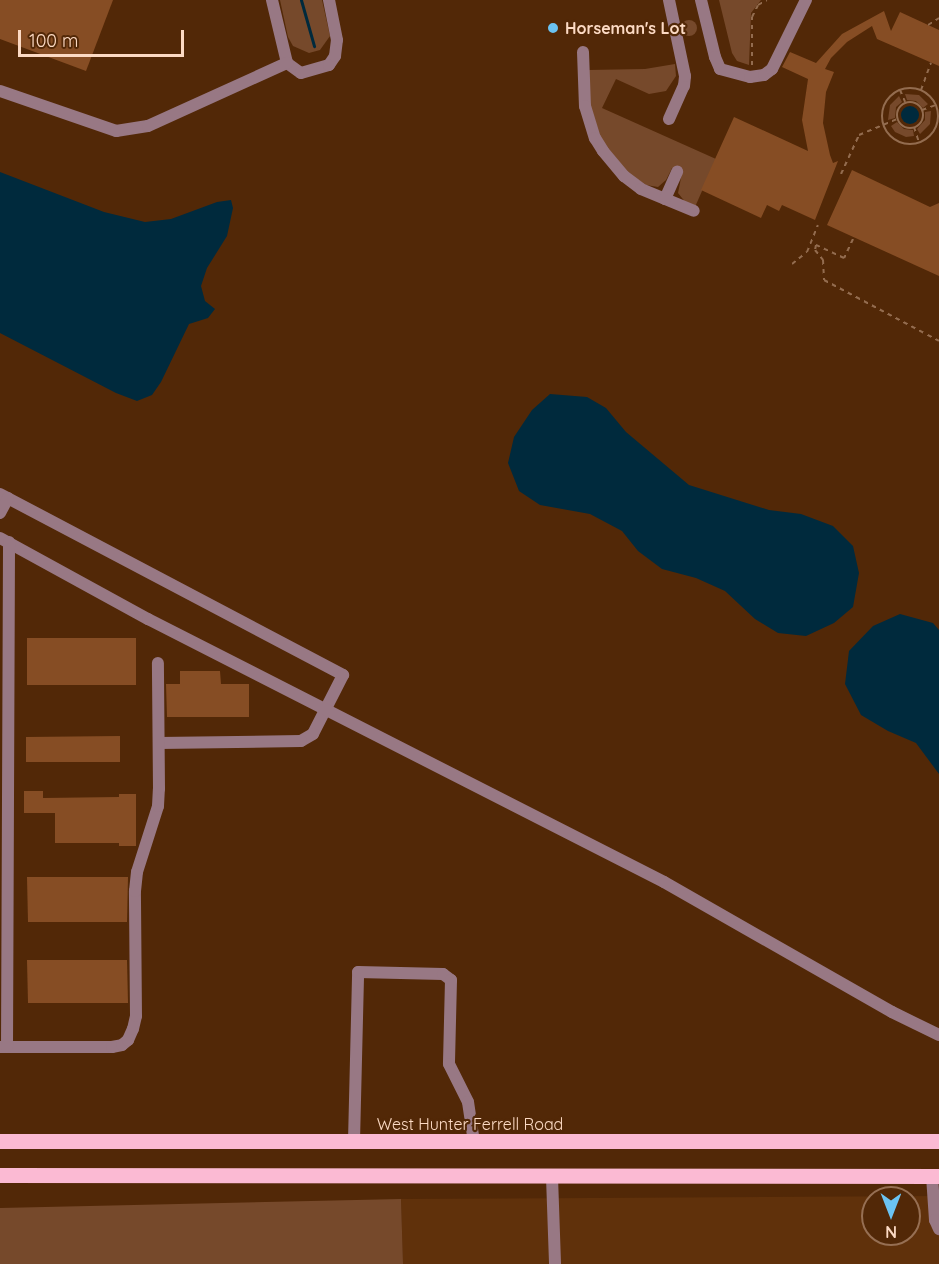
<!DOCTYPE html>
<html>
<head>
<meta charset="utf-8">
<style>
	body { margin:0 }
	#map { position:relative; width:939px; height:1264px; overflow:hidden; background:#522807; font-family:Quicksand,sans-serif }
	div>[style] { position:absolute }
	[style*='--x'] { left:calc(var(--x)*1px); top:calc(var(--y)*1px); width:calc(var(--w)*1px); rotate:calc(var(--a)*1deg) }
	.built>* { inset:0; background:#60310b }
	.green>* { inset:0; background:#76492b }
	.round { border-radius:50% }
	.water>* { inset:0; background:#002a3d }
	.stream>* { height:3px; margin:-1.5px; padding:0 1.5px; transform-origin:1.5px; border-radius:1.5px; background:#002a3d }
	.building>* { inset:0; background:#864d24 }
	.path>* { height:2px; margin-top:-1px; transform-origin:0; background:repeating-linear-gradient(90deg,#936c4f 0 4.5px,transparent 0 9px) }
	.path>.ring { margin:-1px; padding:0; box-sizing:content-box; background:none; border:2px solid #936c4f; border-radius:50% }
	.minor>* { height:12px; margin:-6px; padding:0 6px; transform-origin:6px; border-radius:6px; background:#987884 }
	.major>* { height:15px; margin:-7.5px; padding:0 7.5px; transform-origin:7.5px; border-radius:7.5px; background:#fbbad3 }
	.dots>* { width:16px; height:16px; translate:-50% -50%; box-sizing:border-box; border:3px solid #522807; border-radius:50% }
	span { translate:-50% -50%; white-space:nowrap; text-align:center; line-height:1.15; -webkit-text-stroke:4.5px #522807; paint-order:stroke }
	.poi-label { font-size:16px; color:#fcdac4; font-weight:700 }
	.left { translate:0 -50%; text-align:left }
	.street-label { font-size:16px; color:#fcdac4 }
	.north { position:absolute; left:861px; top:1186px; width:60px; height:60px; box-sizing:border-box; background:#522807; border:2px solid #966f53; border-radius:50%; rotate:180deg; font-size:16px; font-weight:700; line-height:24px; text-align:center; color:#fcdac4 }
	.north::after { content:''; display:block; margin:auto; width:21px; height:27px; background:#6bc3f2; clip-path:polygon(50% 0,100% 100%,50% 72%,0 100%) }
	.scale { position:absolute; left:18px; top:30px; width:166px; height:27px; box-sizing:border-box; border:3px solid #fcdac4; border-top:0; padding-left:8px; font-size:18px; line-height:21px; white-space:nowrap; color:#fcdac4; -webkit-text-stroke:4px #522807; paint-order:stroke }
</style>
</head>
<body>
<div id="map">
	<div class="built">
		<i style="clip-path:polygon(evenodd,939px 1196px,939px 1264px,403px 1264px,401px 1199px,939px 1196px,873px 1198px,909px 1198px,909px 1234px,873px 1234px,873px 1198px)"></i>
	</div>
	<div class="green">
		<i style="clip-path:polygon(280px 0,322px 0,330px 36px,320px 50px,309px 53px,293px 46px,288px 37px)"></i>
		<i style="clip-path:polygon(719px 0,761px 0,751px 13px,749px 65px,737px 61px,732px 53px)"></i>
		<i class="round" style="left:681px;top:20px;width:16px;height:16px"></i>
		<i style="clip-path:polygon(675px 64px,676px 76px,666px 91px,649px 94px,616px 79px,602px 108px,716px 159px,695px 207px,686px 203px,678px 193px,682px 173px,672px 168px,666px 180px,658px 187px,646px 185px,628px 173px,599px 138px,589px 106px,588px 70px,645px 69px)"></i>
		<i style="clip-path:polygon(905px 94px,919px 95px,928px 104px,923px 108px,916px 101px,907px 100px)"></i>
		<i style="clip-path:polygon(899px 96px,902px 102px,896px 107px,895px 118px,888px 120px,890px 105px)"></i>
		<i style="clip-path:polygon(931px 111px,930px 124px,920px 134px,917px 129px,925px 120px,925px 112px)"></i>
		<i style="clip-path:polygon(897px 122px,904px 129px,913px 130px,914px 136px,906px 137px,895px 132px,891px 126px)"></i>
		<i style="clip-path:polygon(401px 1199px,403px 1264px,0 1264px,0 1208px)"></i>
	</div>
	<div class="water">
		<i class="round" style="left:901px;top:106px;width:18px;height:18px"></i>
		<i style="clip-path:polygon(0 172px,104px 212px,145px 222px,171px 219px,217px 202px,231px 200px,233px 208px,227px 236px,207px 268px,201px 286px,205px 301px,215px 309px,208px 318px,189px 324px,161px 382px,152px 395px,137px 401px,116px 393px,0 333px)"></i>
		<i style="clip-path:polygon(550px 394px,587px 397px,606px 408px,626px 432px,689px 485px,769px 510px,801px 514px,833px 526px,853px 546px,859px 573px,853px 607px,834px 623px,806px 636px,778px 633px,755px 619px,725px 591px,696px 578px,662px 569px,638px 551px,622px 531px,590px 514px,540px 505px,519px 491px,508px 463px,514px 437px,532px 410px)"></i>
		<i style="clip-path:polygon(900px 614px,933px 623px,939px 630px,939px 774px,916px 743px,888px 731px,861px 715px,845px 684px,849px 651px,873px 626px)"></i>
	</div>
	<div class="stream">
		<i style="--x:301;--y:0;--w:48;--a:74.2"></i>
	</div>
	<div class="building">
		<i style="clip-path:polygon(0 0,113px 0,86px 71px,0 39px)"></i>
		<i style="clip-path:polygon(884px 11px,891px 31px,900px 12px,939px 30px,939px 66px,877px 39px,872px 26px,847px 42px,831px 58px,825px 69px,834px 72px,826px 92px,823px 123px,830px 155px,833px 163px,838px 161px,815px 220px,782px 205px,779px 211px,767px 205px,761px 218px,701px 190px,734px 117px,808px 151px,802px 120px,808px 79px,782px 67px,790px 52px,816px 63px,842px 34px)"></i>
		<i style="clip-path:polygon(852px 170px,930px 207px,939px 203px,939px 276px,827px 225px)"></i>
		<i style="clip-path:polygon(27px 638px,136px 638px,136px 685px,27px 685px)"></i>
		<i style="clip-path:polygon(180px 671px,220px 671px,221px 684px,249px 684px,249px 717px,167px 717px,166px 684px,180px 684px)"></i>
		<i style="clip-path:polygon(120px 736px,120px 762px,26px 762px,26px 737px)"></i>
		<i style="clip-path:polygon(24px 791px,43px 791px,43px 798px,119px 797px,119px 794px,136px 794px,136px 846px,119px 846px,119px 843px,55px 843px,55px 813px,24px 813px)"></i>
		<i style="clip-path:polygon(27px 877px,128px 877px,127px 922px,28px 922px)"></i>
		<i style="clip-path:polygon(27px 960px,127px 960px,128px 1003px,28px 1003px)"></i>
	</div>
	<div class="path">
		<i style="--x:928;--y:25;--w:13;--a:-32"></i>
		<i style="--x:752;--y:65;--w:48;--a:-90"></i>
		<i style="--x:752;--y:17;--w:13;--a:-63"></i>
		<i style="--x:758;--y:5;--w:10;--a:-29"></i>
		<i class="ring" style="left:882px;top:88px;width:54px;height:54px"></i>
		<i style="--x:900;--y:90;--w:13;--a:67"></i>
		<i style="--x:921;--y:90;--w:29;--a:-70"></i>
		<i class="ring" style="left:897px;top:102px;width:24px;height:24px"></i>
		<i style="--x:922;--y:110;--w:15;--a:-20"></i>
		<i style="--x:914;--y:127;--w:16;--a:72"></i>
		<i style="--x:841;--y:174;--w:43;--a:-65.2"></i>
		<i style="--x:859;--y:135;--w:41;--a:-22.8"></i>
		<i style="--x:853;--y:239;--w:21;--a:115"></i>
		<i style="--x:844;--y:258;--w:31;--a:-155"></i>
		<i style="--x:816;--y:245;--w:5;--a:101"></i>
		<i style="--x:815;--y:250;--w:13;--a:51"></i>
		<i style="--x:823;--y:260;--w:20;--a:87"></i>
		<i style="--x:824;--y:280;--w:130;--a:27.9"></i>
		<i style="--x:792;--y:264;--w:19;--a:-39"></i>
		<i style="--x:807;--y:252;--w:29;--a:-68"></i>
	</div>
	<div class="minor">
		<i style="--x:272;--y:0;--w:65;--a:76.6"></i>
		<i style="--x:287;--y:63;--w:17;--a:36"></i>
		<i style="--x:301;--y:73;--w:29;--a:-16"></i>
		<i style="--x:329;--y:65;--w:11;--a:-56"></i>
		<i style="--x:335;--y:56;--w:16;--a:-83"></i>
		<i style="--x:337;--y:40;--w:41;--a:-101.3"></i>
		<i style="--x:701;--y:0;--w:59;--a:76.2"></i>
		<i style="--x:715;--y:57;--w:13;--a:67"></i>
		<i style="--x:720;--y:69;--w:31;--a:15"></i>
		<i style="--x:750;--y:77;--w:14;--a:-8"></i>
		<i style="--x:764;--y:75;--w:10;--a:-37"></i>
		<i style="--x:772;--y:69;--w:77;--a:-63.8"></i>
		<i style="--x:583;--y:52;--w:54;--a:87.9"></i>
		<i style="--x:585;--y:106;--w:34;--a:73"></i>
		<i style="--x:595;--y:138;--w:15;--a:58"></i>
		<i style="--x:603;--y:151;--w:33;--a:50"></i>
		<i style="--x:624;--y:176;--w:21;--a:37"></i>
		<i style="--x:641;--y:189;--w:57;--a:22.5"></i>
		<i style="--x:0;--y:91;--w:123;--a:19"></i>
		<i style="--x:116;--y:131;--w:32;--a:-9"></i>
		<i style="--x:148;--y:126;--w:153;--a:-24.4"></i>
		<i style="--x:669;--y:119;--w:36;--a:-66"></i>
		<i style="--x:684;--y:86;--w:10;--a:-84"></i>
		<i style="--x:685;--y:76;--w:78;--a:-101.9"></i>
		<i style="--x:665;--y:199;--w:30;--a:-66"></i>
		<i style="--x:0;--y:494;--w:388;--a:27.8"></i>
		<i style="--x:343;--y:675;--w:66;--a:117"></i>
		<i style="--x:313;--y:734;--w:14;--a:150"></i>
		<i style="--x:301;--y:741;--w:142;--a:179.2"></i>
		<i style="--x:0;--y:513;--w:17;--a:-62"></i>
		<i style="--x:0;--y:538;--w:169;--a:28.7"></i>
		<i style="--x:148;--y:619;--w:579;--a:27.01"></i>
		<i style="--x:664;--y:882;--w:262;--a:29.7"></i>
		<i style="--x:892;--y:1012;--w:52;--a:26.1"></i>
		<i style="--x:0;--y:1047;--w:112;--a:0"></i>
		<i style="--x:112;--y:1047;--w:10;--a:-11"></i>
		<i style="--x:122;--y:1045;--w:8;--a:-40"></i>
		<i style="--x:128;--y:1040;--w:12;--a:-66"></i>
		<i style="--x:133;--y:1029;--w:13;--a:-77"></i>
		<i style="--x:136;--y:1016;--w:125;--a:-90.5"></i>
		<i style="--x:135;--y:891;--w:19;--a:-84"></i>
		<i style="--x:137;--y:872;--w:69;--a:-72.3"></i>
		<i style="--x:158;--y:806;--w:17;--a:-87"></i>
		<i style="--x:159;--y:789;--w:126;--a:-90.5"></i>
		<i style="--x:7;--y:1047;--w:505;--a:-89.77"></i>
		<i style="--x:354;--y:1141;--w:169;--a:-88.6"></i>
		<i style="--x:358;--y:972;--w:85;--a:1.3"></i>
		<i style="--x:443;--y:974;--w:10;--a:37"></i>
		<i style="--x:451;--y:980;--w:84;--a:91.4"></i>
		<i style="--x:449;--y:1064;--w:42;--a:63.4"></i>
		<i style="--x:468;--y:1102;--w:40;--a:81.5"></i>
		<i style="--x:932;--y:1176;--w:44;--a:86.1"></i>
		<i style="--x:935;--y:1220;--w:10;--a:66"></i>
		<i style="--x:552;--y:1177;--w:87;--a:88"></i>
	</div>
	<div class="major">
		<i style="--x:0;--y:1141;--w:939;--a:0"></i>
		<i style="--x:0;--y:1175;--w:939;--a:0.06"></i>
	</div>
	<div class="dots">
		<i style="left:553px;top:28px;background:#6bc3f2"></i>
	</div>
	<div class="poi-label">
		<span class="left" style="left:565px;top:28px">Horseman's Lot</span>
	</div>
	<div class="street-label">
		<span style="left:470px;top:1124px">West Hunter Ferrell Road</span>
	</div>
	<div class="north">N</div>
	<div class="scale">100 m</div>
</div>
</body>
</html>
